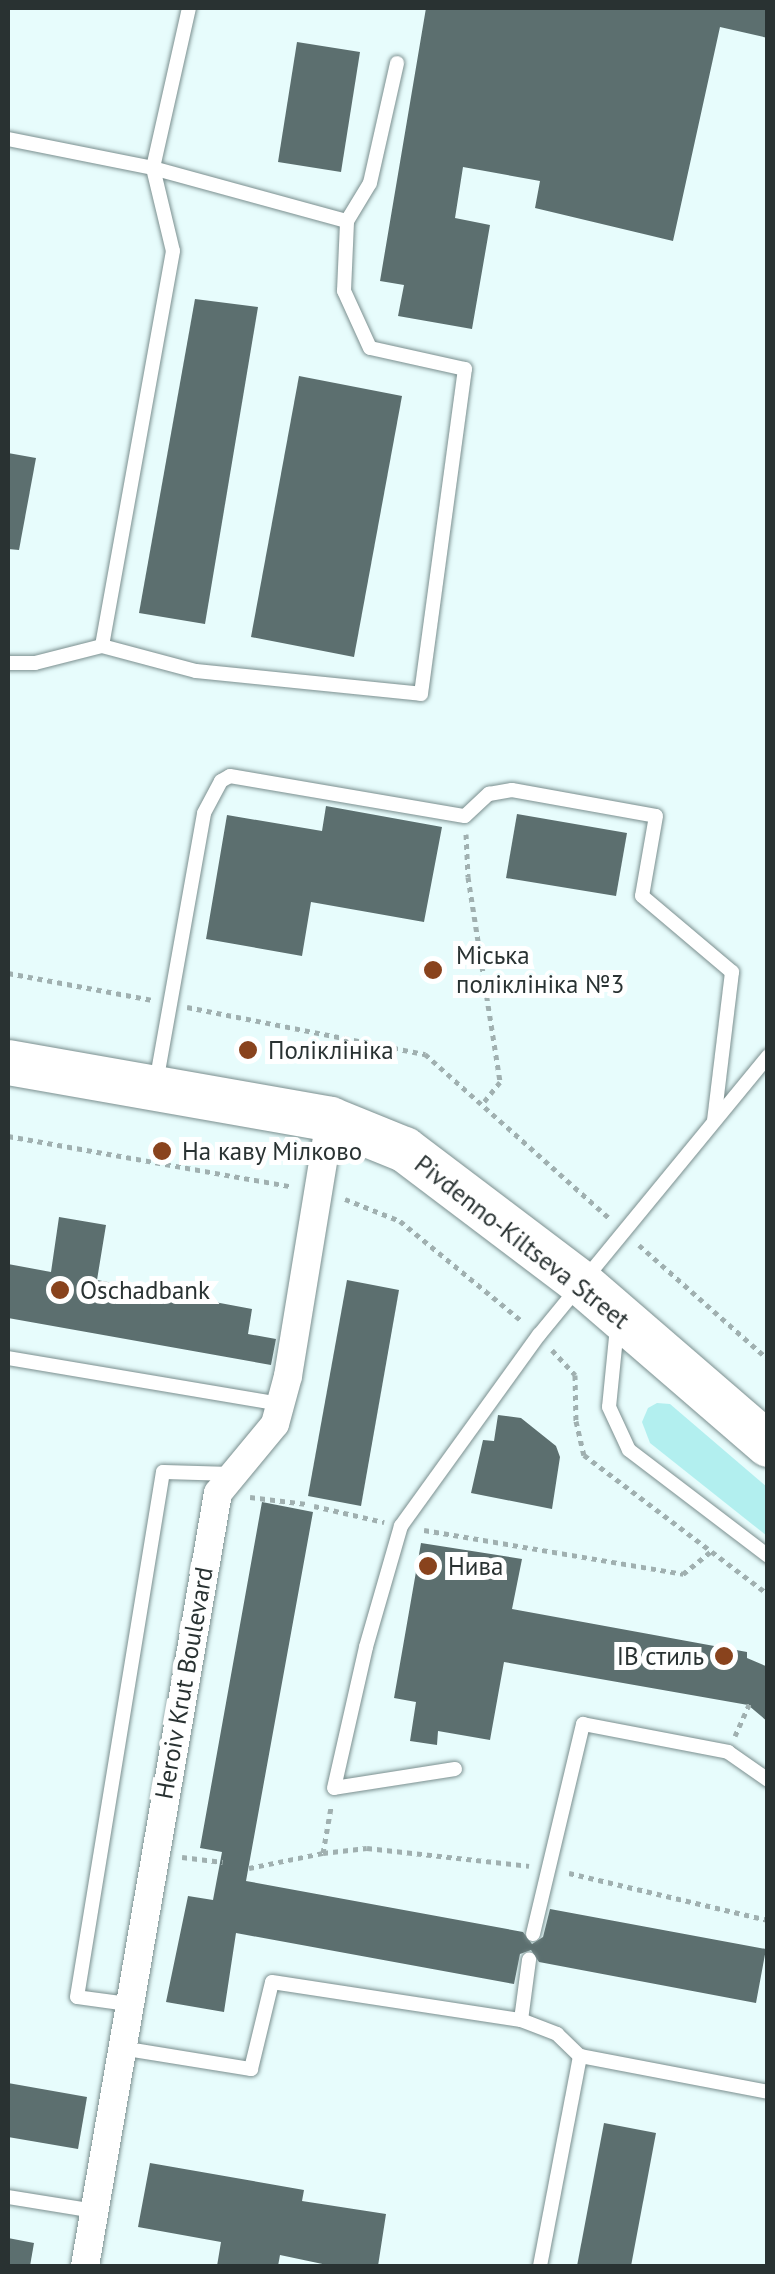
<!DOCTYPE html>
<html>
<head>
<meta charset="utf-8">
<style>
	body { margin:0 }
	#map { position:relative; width:775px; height:2274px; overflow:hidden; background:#e7fcfc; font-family:"PT Sans",sans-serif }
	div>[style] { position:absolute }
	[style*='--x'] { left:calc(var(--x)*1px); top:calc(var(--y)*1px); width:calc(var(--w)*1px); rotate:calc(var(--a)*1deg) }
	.green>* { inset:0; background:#b2efef }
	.building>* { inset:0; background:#5c6f6f }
	.path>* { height:5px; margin-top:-2.5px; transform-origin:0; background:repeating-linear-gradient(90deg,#a0b0b0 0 5px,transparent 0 10px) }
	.roads { filter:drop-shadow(0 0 2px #7b8f8f) drop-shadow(0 0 2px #7b8f8f) }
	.lane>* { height:14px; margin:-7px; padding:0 7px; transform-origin:7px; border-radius:7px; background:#fff }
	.street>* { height:28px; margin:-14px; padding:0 14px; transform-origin:14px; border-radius:14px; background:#fff }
	.primary>* { height:45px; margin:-22.5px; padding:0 22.5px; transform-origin:22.5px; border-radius:22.5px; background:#fff }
	.dots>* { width:28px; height:28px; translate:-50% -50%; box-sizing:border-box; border:5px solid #fff; border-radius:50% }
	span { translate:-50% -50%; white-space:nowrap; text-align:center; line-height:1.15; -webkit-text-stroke:10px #fff; paint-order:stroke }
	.poi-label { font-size:25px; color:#293232 }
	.left { translate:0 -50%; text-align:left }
	.right { translate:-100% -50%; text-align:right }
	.street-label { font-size:25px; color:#293232 }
	.frame { position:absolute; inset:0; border:10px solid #293232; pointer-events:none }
</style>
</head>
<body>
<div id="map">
	<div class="green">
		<i style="clip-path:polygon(657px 1403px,670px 1404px,767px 1487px,767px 1536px,650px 1443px,642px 1422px,648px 1408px)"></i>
	</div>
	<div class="building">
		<i style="clip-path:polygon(426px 8px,768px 8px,768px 38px,720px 27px,673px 241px,535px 208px,540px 181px,463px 167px,455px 218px,490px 225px,472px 329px,398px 316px,404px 285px,380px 281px)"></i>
		<i style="clip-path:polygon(297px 42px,360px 52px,341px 172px,278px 162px)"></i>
		<i style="clip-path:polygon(195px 299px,258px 307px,205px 624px,139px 613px)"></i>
		<i style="clip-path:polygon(299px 376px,402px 396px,354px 657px,251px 637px)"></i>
		<i style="clip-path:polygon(8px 453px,36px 458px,19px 550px,8px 549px)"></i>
		<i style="clip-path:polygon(326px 806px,442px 827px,424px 922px,311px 902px,302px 956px,206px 939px,227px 815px,322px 831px)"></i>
		<i style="clip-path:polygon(517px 814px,627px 833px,616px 896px,506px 878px)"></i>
		<i style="clip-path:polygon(59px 1217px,106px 1225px,97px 1280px,252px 1309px,248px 1334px,276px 1339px,271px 1365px,8px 1318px,8px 1264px,51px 1272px)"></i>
		<i style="clip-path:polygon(347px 1280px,399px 1290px,361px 1506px,308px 1496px)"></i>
		<i style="clip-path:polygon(498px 1415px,521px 1418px,556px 1446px,560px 1457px,552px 1509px,471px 1493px,483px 1440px,494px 1441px)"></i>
		<i style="clip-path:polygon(262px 1502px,313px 1512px,246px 1881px,523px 1932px,532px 1944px,543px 1937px,550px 1909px,766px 1949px,756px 2003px,539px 1962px,531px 1950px,520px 1954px,514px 1984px,236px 1933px,224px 2012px,166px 2002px,188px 1896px,213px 1900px,222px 1852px,200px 1848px)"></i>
		<i style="clip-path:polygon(421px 1543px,522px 1559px,512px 1609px,747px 1652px,747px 1658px,768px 1667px,768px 1722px,748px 1705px,504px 1662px,490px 1740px,438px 1731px,437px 1745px,410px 1741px,416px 1702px,394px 1698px)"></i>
		<i style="clip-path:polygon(8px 2083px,87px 2097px,78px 2149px,8px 2137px)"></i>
		<i style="clip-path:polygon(604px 2123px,656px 2133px,631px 2266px,577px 2266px)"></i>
		<i style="clip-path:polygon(150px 2163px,304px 2190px,302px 2201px,386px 2214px,378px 2266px,332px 2266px,280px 2255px,278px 2266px,217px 2266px,221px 2242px,138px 2227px)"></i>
		<i style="clip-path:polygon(8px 2238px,34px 2243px,30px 2266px,8px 2266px)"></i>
	</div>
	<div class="path">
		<i style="--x:466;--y:834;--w:43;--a:87.3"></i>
		<i style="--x:468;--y:877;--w:207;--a:81.1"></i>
		<i style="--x:500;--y:1082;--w:26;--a:129"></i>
		<i style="--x:8;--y:973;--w:147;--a:10.6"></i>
		<i style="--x:187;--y:1007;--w:243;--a:11.2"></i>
		<i style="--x:425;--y:1054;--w:246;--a:41.7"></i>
		<i style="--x:8;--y:1136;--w:286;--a:10.1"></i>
		<i style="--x:345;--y:1199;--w:59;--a:21.8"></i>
		<i style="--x:400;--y:1221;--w:159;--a:39.4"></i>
		<i style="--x:639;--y:1245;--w:172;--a:41.5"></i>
		<i style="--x:552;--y:1350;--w:34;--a:47"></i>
		<i style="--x:575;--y:1375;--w:46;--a:88.8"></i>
		<i style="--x:576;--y:1421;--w:35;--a:77"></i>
		<i style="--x:584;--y:1455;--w:231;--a:37.1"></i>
		<i style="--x:250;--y:1497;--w:57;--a:7"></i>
		<i style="--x:314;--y:1506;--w:72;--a:12.9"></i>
		<i style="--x:424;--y:1530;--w:263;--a:9.6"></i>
		<i style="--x:683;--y:1574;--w:35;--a:-39"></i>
		<i style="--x:735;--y:1736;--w:37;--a:-66"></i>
		<i style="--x:323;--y:1853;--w:44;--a:-6.5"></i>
		<i style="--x:367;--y:1848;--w:163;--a:6.3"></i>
		<i style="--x:182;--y:1857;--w:41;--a:7"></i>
		<i style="--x:249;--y:1868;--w:76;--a:-11.5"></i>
		<i style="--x:323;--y:1853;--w:47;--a:-80.1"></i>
		<i style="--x:569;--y:1873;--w:204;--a:13.3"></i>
	</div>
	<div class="roads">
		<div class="lane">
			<i style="--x:189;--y:8;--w:164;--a:102.7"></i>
			<i style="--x:153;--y:168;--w:85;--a:76.5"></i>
			<i style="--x:173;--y:251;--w:401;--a:100.2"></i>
			<i style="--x:102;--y:646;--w:97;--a:14.9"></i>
			<i style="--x:196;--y:671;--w:226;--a:5.8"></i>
			<i style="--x:421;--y:694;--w:328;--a:-82.3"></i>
			<i style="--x:465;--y:369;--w:97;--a:-167.5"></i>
			<i style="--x:370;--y:348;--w:63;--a:-114.5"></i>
			<i style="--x:344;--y:291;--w:70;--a:-87.5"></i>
			<i style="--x:347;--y:221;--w:44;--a:-58.8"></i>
			<i style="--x:370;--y:183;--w:123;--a:-77.3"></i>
			<i style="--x:8;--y:139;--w:148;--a:11.3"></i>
			<i style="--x:153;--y:168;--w:201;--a:15.3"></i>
			<i style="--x:8;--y:663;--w:27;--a:0"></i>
			<i style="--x:35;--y:663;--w:69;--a:-14.2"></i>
			<i style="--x:156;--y:1083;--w:274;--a:-79.9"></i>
			<i style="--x:204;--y:813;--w:36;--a:-62"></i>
			<i style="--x:221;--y:781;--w:10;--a:-29"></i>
			<i style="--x:230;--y:776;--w:238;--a:9.7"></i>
			<i style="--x:465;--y:816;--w:33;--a:-43"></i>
			<i style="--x:489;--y:794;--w:23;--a:-10"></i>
			<i style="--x:512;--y:790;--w:146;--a:10.2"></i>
			<i style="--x:656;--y:816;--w:81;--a:99.9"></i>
			<i style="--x:642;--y:896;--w:118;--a:40.2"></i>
			<i style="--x:732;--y:972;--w:149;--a:96.9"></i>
			<i style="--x:617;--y:1327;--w:80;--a:95.7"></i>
			<i style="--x:609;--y:1407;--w:47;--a:65.1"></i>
			<i style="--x:629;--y:1450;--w:175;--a:37.3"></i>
			<i style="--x:8;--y:1358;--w:276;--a:9.6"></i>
			<i style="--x:455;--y:1769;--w:122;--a:171.1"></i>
			<i style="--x:334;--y:1788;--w:145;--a:-77.2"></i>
			<i style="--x:366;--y:1647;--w:126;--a:-73.9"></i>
			<i style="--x:401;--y:1526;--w:236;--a:-54.2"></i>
			<i style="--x:539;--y:1335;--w:361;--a:-50.6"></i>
			<i style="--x:533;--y:1934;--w:216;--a:-76.6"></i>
			<i style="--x:583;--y:1724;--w:148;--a:10.9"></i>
			<i style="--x:728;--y:1752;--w:49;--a:35"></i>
			<i style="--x:128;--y:2004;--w:51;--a:-172.2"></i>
			<i style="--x:77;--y:1997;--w:532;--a:-80.7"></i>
			<i style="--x:163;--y:1472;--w:70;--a:1.6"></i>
			<i style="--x:521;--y:2020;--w:61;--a:-82.4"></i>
			<i style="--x:121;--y:2048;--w:132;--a:9.2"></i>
			<i style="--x:251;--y:2069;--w:89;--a:-76.4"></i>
			<i style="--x:272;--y:1982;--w:252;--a:8.7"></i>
			<i style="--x:521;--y:2020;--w:39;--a:21"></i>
			<i style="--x:557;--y:2034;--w:32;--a:44"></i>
			<i style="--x:580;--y:2056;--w:191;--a:10.8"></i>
			<i style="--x:8;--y:2197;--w:87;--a:9.2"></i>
			<i style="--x:540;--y:2266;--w:214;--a:-79.2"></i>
		</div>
		<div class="street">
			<i style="--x:85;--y:2266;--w:784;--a:-80.24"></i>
			<i style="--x:218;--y:1493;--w:89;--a:-50.4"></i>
			<i style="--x:275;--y:1424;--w:50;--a:-74.8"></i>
			<i style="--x:288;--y:1376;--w:260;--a:-80.7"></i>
		</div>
		<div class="primary">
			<i style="--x:8;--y:1062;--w:327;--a:10"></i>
			<i style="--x:330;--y:1119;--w:80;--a:22.1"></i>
			<i style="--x:404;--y:1149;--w:221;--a:37.1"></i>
			<i style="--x:580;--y:1282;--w:248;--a:40.8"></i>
		</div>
	</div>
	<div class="dots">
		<i style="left:433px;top:970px;background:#89431d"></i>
		<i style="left:248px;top:1050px;background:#89431d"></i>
		<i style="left:162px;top:1151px;background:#89431d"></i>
		<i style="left:60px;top:1290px;background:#89431d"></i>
		<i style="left:428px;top:1566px;background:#89431d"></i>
		<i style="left:724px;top:1656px;background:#89431d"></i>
	</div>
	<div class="poi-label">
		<span class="left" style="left:456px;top:970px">Міська<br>поліклініка №3</span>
		<span class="left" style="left:268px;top:1050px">Поліклініка</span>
		<span class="left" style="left:182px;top:1151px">На каву Мілково</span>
		<span class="left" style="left:80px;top:1290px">Oschadbank</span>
		<span class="left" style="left:448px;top:1566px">Нива</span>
		<span class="right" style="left:704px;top:1656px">ІВ стиль</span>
	</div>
	<div class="street-label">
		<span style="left:522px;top:1242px;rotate:38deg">Pivdenno-Kiltseva Street</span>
		<span style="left:184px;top:1683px;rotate:-80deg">Heroiv Krut Boulevard</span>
	</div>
	<div class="frame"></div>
</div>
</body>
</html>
